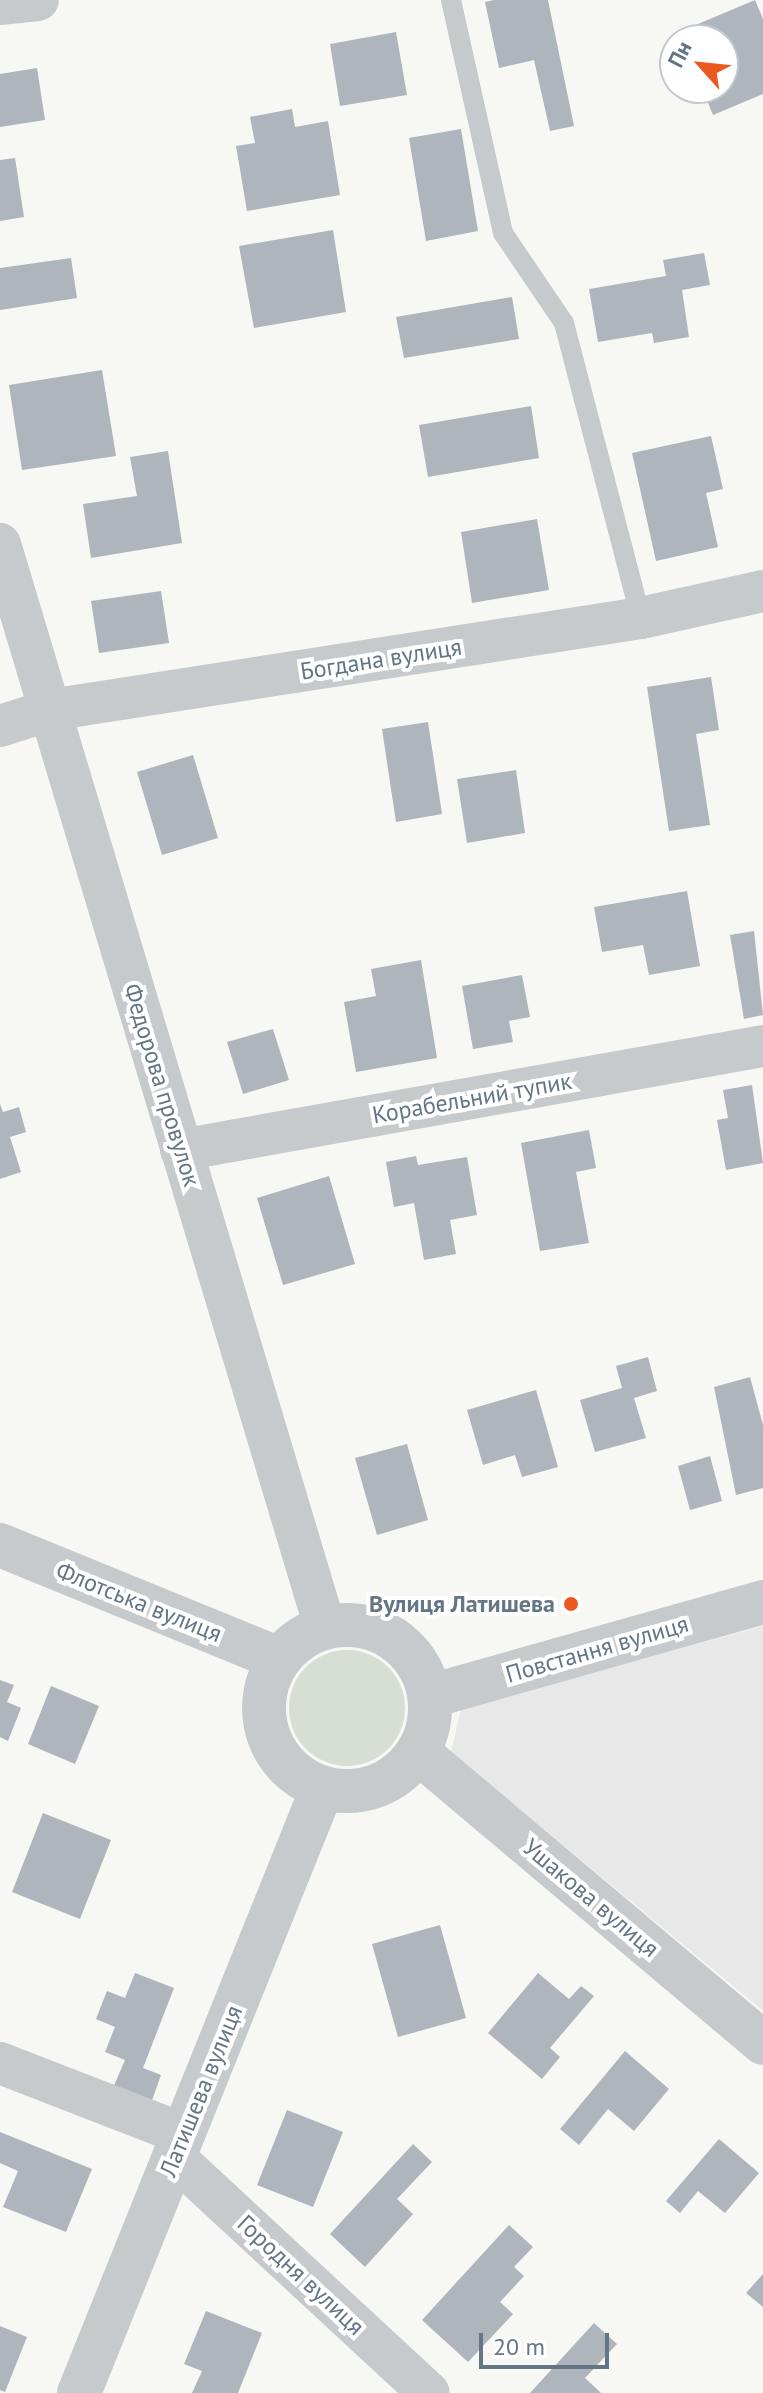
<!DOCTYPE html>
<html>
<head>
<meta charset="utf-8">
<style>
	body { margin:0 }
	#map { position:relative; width:763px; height:2393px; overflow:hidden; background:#f7f7f3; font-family:"PT Sans",sans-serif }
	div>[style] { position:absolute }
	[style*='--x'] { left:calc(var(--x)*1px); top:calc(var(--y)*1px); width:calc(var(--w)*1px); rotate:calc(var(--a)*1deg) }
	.built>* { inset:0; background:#e7e8e7 }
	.green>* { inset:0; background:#d7dfd4 }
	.round { border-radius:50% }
	.building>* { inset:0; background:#aeb5bc }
	.service>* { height:20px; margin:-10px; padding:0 10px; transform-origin:10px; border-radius:10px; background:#c6cacd }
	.minor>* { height:42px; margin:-21px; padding:0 21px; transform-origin:21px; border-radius:21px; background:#c6cacd }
	.tertiary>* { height:44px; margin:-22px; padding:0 22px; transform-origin:22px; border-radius:22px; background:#c6cacd }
	.tertiary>.ring { margin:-22px; padding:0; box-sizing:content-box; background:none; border:44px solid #c6cacd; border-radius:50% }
	.dots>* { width:22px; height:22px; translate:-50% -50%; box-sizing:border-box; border:4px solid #fff; border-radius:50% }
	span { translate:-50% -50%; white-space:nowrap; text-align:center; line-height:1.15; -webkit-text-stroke:8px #fff; paint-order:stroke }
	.street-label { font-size:24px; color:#647586 }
	.poi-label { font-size:24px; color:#647586; font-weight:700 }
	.right { translate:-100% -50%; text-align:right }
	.north { position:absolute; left:659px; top:24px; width:80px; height:80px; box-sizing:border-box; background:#fff; border:2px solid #c1c8cf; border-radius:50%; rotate:297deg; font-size:22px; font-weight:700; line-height:32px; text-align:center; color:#647586 }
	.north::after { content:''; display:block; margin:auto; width:28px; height:36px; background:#eb591f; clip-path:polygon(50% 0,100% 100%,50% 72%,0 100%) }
	.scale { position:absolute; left:479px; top:2333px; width:130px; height:36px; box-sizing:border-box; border:4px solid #647586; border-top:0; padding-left:10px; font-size:24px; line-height:28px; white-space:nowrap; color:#647586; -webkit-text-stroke:6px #fff; paint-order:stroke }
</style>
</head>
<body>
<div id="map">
	<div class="built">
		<i style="clip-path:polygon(763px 1626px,763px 2011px,451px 1752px,461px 1709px)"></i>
	</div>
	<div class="green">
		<i class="round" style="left:289px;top:1650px;width:116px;height:116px"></i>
	</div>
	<div class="building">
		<i style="clip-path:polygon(494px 0,548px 0,574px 126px,550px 131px,534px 60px,499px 68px,485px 2px)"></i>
		<i style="clip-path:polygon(755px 0,763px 19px,763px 94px,713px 115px,702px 88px,723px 88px,723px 40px,682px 40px,679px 32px)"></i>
		<i style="clip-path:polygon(396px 32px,407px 95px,340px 106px,330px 44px)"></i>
		<i style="clip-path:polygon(37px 68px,45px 120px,0 127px,0 74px)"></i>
		<i style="clip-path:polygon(292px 109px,295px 127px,328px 121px,340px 195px,247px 211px,236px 146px,255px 143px,250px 117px)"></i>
		<i style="clip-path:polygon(461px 129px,478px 231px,426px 241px,409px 138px)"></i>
		<i style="clip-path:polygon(15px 158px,24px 217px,0 221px,0 160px)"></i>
		<i style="clip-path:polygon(333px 230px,346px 312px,254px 328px,239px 246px)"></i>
		<i style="clip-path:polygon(704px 253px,710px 285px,682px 290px,689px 337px,654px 343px,652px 333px,598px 342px,589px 289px,666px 276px,663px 260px)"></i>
		<i style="clip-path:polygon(71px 258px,77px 298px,0 310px,0 268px)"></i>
		<i style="clip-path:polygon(512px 297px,519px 339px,404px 358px,396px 317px)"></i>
		<i style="clip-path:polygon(102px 370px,116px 456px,22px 470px,9px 385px)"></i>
		<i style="clip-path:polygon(531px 406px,539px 458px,428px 477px,419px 425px)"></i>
		<i style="clip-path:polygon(711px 436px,723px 489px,706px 493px,718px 547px,656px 561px,632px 453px)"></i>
		<i style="clip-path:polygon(168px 451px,182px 543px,91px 558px,83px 504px,137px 496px,130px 457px)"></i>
		<i style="clip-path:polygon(537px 519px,549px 590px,472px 603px,461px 532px)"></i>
		<i style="clip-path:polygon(161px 591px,169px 643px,99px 653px,91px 601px)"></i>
		<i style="clip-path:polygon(711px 677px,719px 730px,696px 734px,710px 825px,669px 831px,647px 687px)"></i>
		<i style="clip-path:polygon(428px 722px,442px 814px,396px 822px,382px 729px)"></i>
		<i style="clip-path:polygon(193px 755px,218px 838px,162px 855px,137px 772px)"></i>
		<i style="clip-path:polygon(516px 770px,525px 833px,467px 843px,457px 779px)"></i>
		<i style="clip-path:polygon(687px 891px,700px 966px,649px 975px,643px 945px,602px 952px,594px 907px)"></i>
		<i style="clip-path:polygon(754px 931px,763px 1015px,744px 1019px,730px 935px)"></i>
		<i style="clip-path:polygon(421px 960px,437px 1058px,356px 1072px,344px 1002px,376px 996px,371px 969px)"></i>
		<i style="clip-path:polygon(522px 975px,530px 1017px,509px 1021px,513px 1042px,473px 1049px,462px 986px)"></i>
		<i style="clip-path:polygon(273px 1029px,289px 1080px,243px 1094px,227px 1042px)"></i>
		<i style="clip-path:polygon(752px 1085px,763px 1163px,726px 1170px,717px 1120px,728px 1118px,723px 1090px)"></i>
		<i style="clip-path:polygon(0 1104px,3px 1112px,19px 1107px,26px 1132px,10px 1137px,21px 1172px,0 1179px)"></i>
		<i style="clip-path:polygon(589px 1130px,596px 1168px,576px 1172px,589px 1243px,540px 1251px,521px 1143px)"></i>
		<i style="clip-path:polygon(416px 1156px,418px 1165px,467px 1157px,477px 1215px,450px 1220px,456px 1254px,424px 1260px,414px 1203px,394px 1207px,386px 1162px)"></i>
		<i style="clip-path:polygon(329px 1176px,355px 1264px,283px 1285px,257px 1198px)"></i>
		<i style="clip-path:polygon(648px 1357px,657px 1391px,634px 1398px,646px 1438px,595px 1452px,580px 1400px,622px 1388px,616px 1366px)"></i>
		<i style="clip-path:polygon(750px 1377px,763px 1425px,763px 1488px,736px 1495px,714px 1387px)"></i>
		<i style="clip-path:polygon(536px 1390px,558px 1467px,522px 1477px,515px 1455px,483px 1465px,467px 1410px)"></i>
		<i style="clip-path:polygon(407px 1444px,428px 1520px,377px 1535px,355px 1458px)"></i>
		<i style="clip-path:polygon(710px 1456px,722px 1501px,690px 1510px,678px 1466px)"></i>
		<i style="clip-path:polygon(0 1680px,14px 1685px,7px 1702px,21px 1708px,8px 1741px,0 1737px)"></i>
		<i style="clip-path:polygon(51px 1686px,99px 1706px,75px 1764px,28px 1744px)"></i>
		<i style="clip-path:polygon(43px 1813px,111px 1840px,80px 1919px,12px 1892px)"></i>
		<i style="clip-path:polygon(440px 1925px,466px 2018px,398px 2037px,372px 1944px)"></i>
		<i style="clip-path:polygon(135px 1973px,174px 1988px,143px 2068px,161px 2075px,151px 2103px,113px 2088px,125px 2060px,105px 2052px,115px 2027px,96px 2019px,107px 1991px,125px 1998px)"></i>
		<i style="clip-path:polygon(538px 1973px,569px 1999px,581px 1986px,594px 1996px,550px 2048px,560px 2057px,542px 2079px,488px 2033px)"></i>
		<i style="clip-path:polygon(625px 2051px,669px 2089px,634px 2131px,608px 2109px,579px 2145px,560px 2129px)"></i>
		<i style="clip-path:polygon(287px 2110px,343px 2132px,313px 2207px,257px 2185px)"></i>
		<i style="clip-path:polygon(0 2132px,92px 2169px,66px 2232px,3px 2207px,18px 2171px,0 2163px)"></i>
		<i style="clip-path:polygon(719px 2139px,759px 2173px,725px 2213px,698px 2191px,680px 2213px,666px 2201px)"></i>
		<i style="clip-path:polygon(413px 2144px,432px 2162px,397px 2199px,413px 2214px,365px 2267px,330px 2234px)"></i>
		<i style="clip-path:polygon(509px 2225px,533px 2247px,514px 2267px,524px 2276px,500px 2302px,513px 2314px,468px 2362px,422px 2320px)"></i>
		<i style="clip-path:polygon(763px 2274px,763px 2307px,746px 2293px)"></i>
		<i style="clip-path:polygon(206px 2311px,262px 2333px,238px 2393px,192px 2393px,202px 2371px,184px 2364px)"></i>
		<i style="clip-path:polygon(594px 2323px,617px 2344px,585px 2378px,601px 2393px,530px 2393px)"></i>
		<i style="clip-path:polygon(0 2326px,27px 2337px,5px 2392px,0 2390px)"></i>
	</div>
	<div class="service">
		<i style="--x:451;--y:0;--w:239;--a:77.4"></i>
		<i style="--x:503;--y:233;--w:109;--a:55.9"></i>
		<i style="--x:564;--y:323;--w:305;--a:75.4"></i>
	</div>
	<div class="minor">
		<i style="--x:0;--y:4;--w:38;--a:-6"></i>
		<i style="--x:0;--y:544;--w:1131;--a:73.3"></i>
		<i style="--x:0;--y:726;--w:52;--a:-17.7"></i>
		<i style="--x:50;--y:710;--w:598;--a:-8.85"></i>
		<i style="--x:641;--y:618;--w:125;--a:-12.5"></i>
		<i style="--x:181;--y:1150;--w:591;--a:-10.13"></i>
		<i style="--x:0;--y:2063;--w:196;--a:21.2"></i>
		<i style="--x:174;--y:2157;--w:347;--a:42.8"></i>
	</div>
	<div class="tertiary">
		<i style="--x:0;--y:1545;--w:301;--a:22.2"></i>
		<i class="ring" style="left:264px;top:1625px;width:122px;height:122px"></i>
		<i style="--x:431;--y:1696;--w:345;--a:-15.8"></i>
		<i style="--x:419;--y:1753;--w:450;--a:40.1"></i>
		<i style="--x:79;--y:2393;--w:651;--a:-68.08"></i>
	</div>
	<div class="dots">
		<i style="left:571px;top:1604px;background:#eb591f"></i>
	</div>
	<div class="street-label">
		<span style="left:381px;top:659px;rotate:-9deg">Богдана вулиця</span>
		<span style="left:162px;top:1085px;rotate:73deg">Федорова провулок</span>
		<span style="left:472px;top:1098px;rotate:-10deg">Корабельний тупик</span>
		<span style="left:139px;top:1602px;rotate:22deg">Флотська вулиця</span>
		<span style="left:597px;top:1649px;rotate:-16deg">Повстання вулиця</span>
		<span style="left:591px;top:1898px;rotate:40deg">Ушакова вулиця</span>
		<span style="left:201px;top:2091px;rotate:-68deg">Латишева вулиця</span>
		<span style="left:301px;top:2275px;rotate:43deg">Городня вулиця</span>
	</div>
	<div class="poi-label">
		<span class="right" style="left:555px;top:1604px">Вулиця Латишева</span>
	</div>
	<div class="north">Пн</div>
	<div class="scale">20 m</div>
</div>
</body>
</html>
